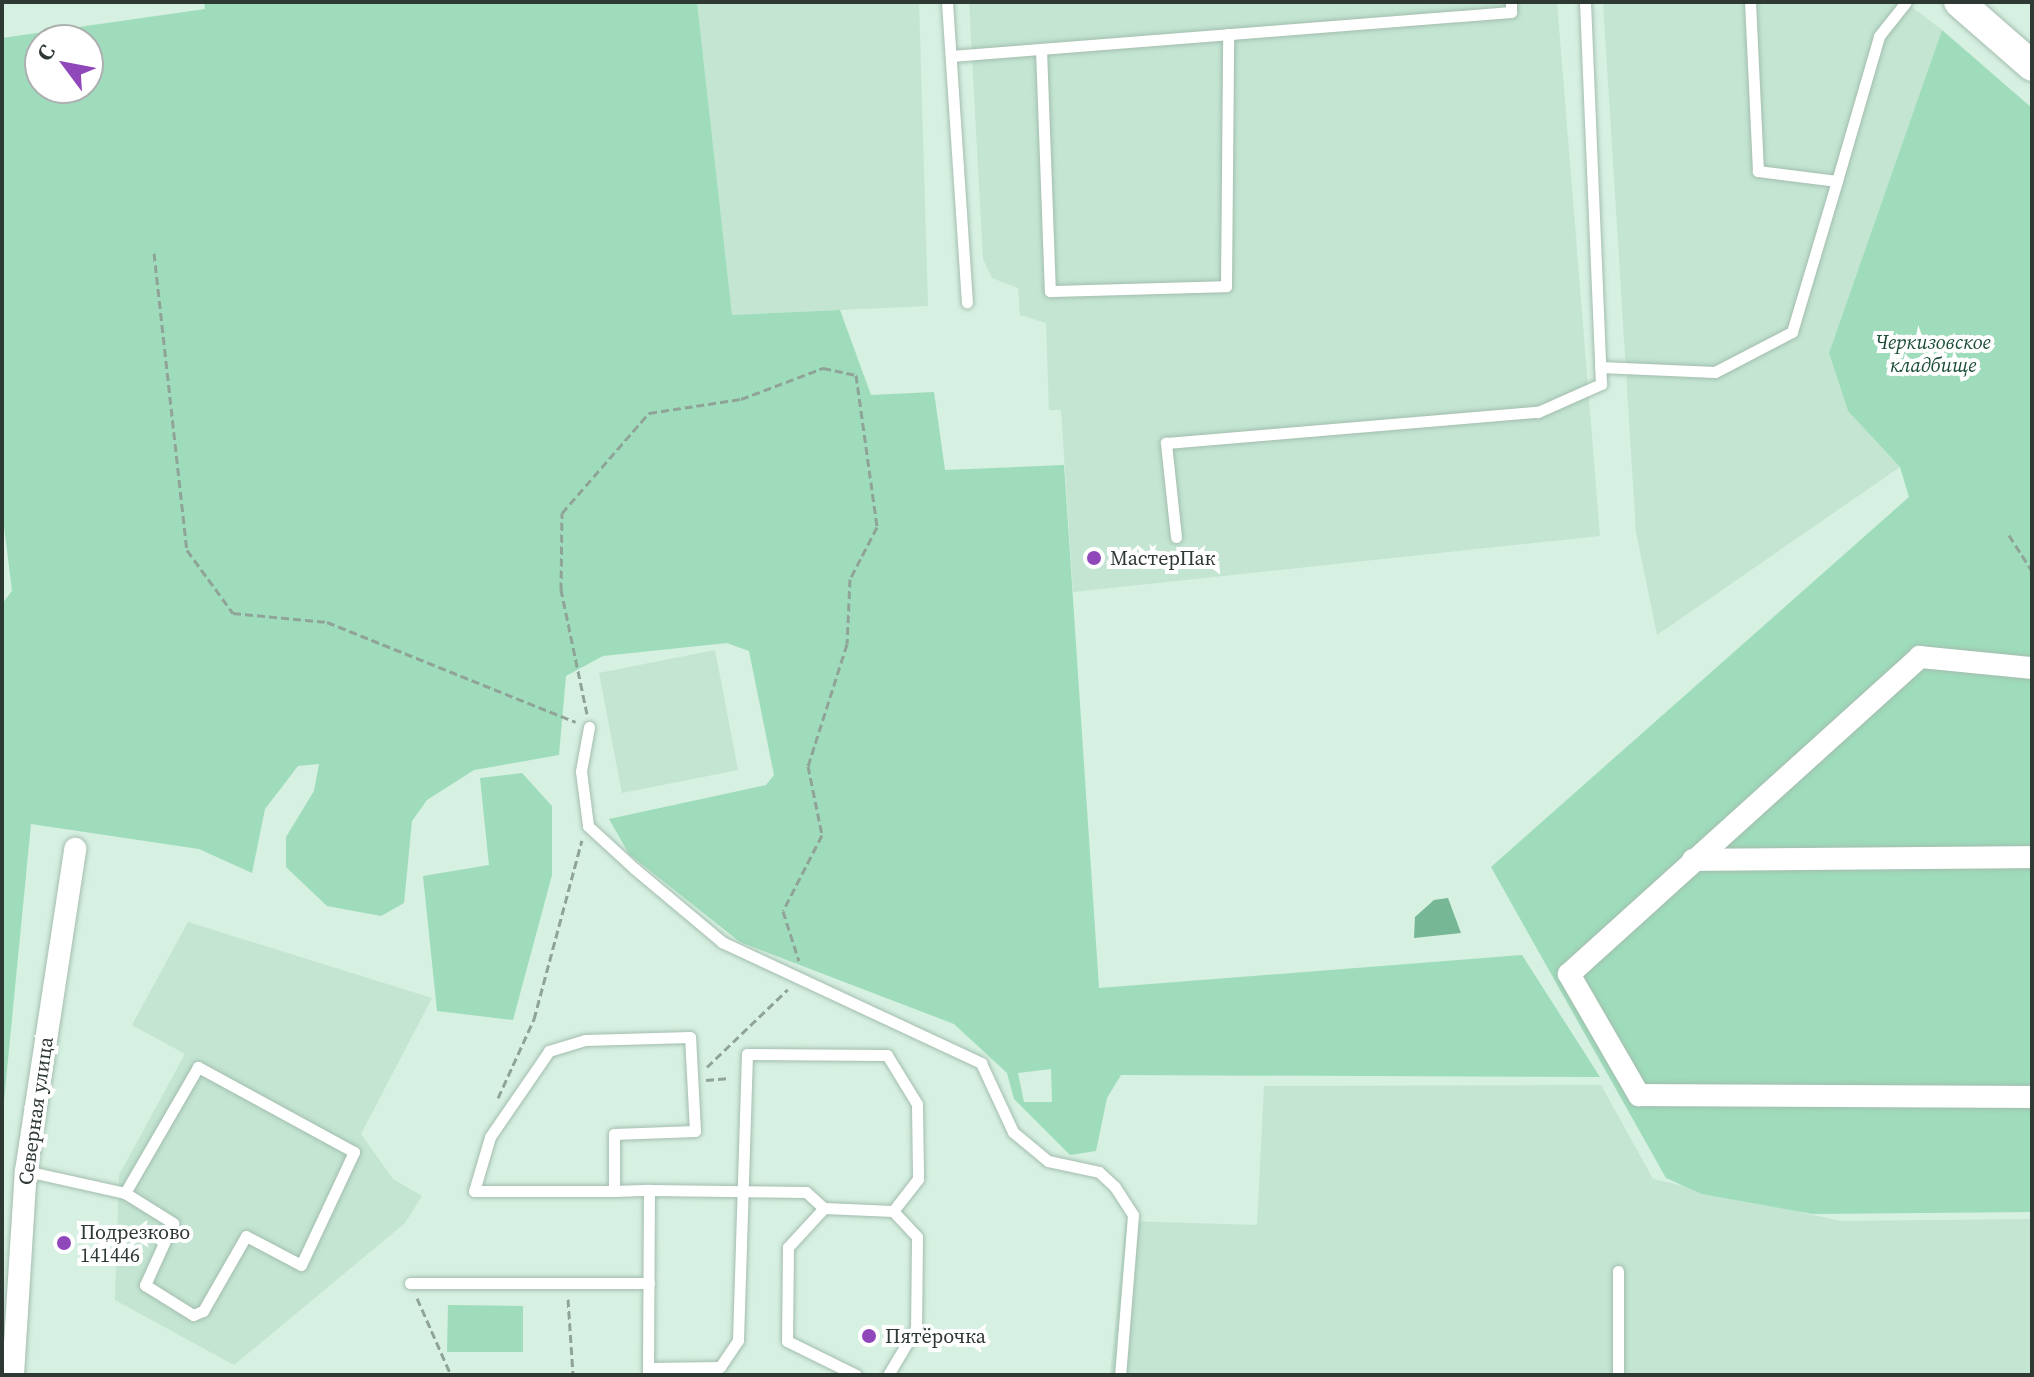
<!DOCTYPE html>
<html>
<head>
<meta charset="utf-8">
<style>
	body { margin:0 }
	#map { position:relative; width:2034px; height:1377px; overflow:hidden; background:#d6f0e1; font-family:"Source Serif 4",serif }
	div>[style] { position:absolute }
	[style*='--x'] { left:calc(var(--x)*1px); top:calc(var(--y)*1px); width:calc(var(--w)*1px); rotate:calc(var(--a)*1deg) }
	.built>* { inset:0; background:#c3e5d2 }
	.green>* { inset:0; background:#9edcbb }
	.water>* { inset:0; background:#76b795 }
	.path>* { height:3px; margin-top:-1.5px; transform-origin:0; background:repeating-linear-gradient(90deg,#90a398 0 8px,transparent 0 12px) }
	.roads { filter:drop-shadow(0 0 2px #a3bdae) drop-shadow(0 0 2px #a3bdae) }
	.lane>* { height:11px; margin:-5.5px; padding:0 5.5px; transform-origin:5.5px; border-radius:5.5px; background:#fff }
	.street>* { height:22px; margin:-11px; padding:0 11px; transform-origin:11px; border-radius:11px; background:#fff }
	.secondary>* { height:30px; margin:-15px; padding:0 15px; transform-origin:15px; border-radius:15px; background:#fff }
	.dots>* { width:22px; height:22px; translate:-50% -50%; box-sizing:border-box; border:4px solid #fff; border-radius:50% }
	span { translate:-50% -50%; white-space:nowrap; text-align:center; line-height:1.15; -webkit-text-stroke:8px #fff; paint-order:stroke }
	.park-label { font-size:20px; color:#1b4d36; font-style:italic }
	.poi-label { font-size:20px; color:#2f3934 }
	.left { translate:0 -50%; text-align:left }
	.street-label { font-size:20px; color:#2f3934 }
	.frame { position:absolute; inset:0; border:4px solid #2f3934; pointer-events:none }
	.north { position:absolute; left:24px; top:24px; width:80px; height:80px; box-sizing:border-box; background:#fff; border:2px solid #acb0ae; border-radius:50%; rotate:302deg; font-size:22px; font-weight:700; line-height:32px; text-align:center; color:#2f3934 }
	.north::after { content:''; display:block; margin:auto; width:28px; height:36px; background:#8f47b9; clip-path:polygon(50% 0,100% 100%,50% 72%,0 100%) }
</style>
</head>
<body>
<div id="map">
	<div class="built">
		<i style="clip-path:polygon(697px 2px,919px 2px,928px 306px,732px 315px)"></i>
		<i style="clip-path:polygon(969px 2px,1557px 2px,1600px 536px,1073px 592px,1061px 410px,1049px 410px,1046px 323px,1020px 315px,1018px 288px,992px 278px,983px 259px)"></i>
		<i style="clip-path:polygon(1603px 2px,1905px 2px,1942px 30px,1829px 353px,1848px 411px,1900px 467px,1657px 635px,1636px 532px)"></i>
		<i style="clip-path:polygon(715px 650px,738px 770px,622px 793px,599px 673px)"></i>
		<i style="clip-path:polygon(188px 922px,432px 998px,361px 1134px,393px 1179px,422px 1196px,405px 1223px,234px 1365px,115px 1300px,119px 1175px,185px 1054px,132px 1025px)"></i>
		<i style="clip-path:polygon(1601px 1085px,1653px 1179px,1840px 1221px,2032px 1219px,2032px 1375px,1110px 1375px,1126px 1221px,1257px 1225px,1264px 1086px)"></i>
	</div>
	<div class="green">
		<i style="clip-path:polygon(evenodd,204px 2px,697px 2px,732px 315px,840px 310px,871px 395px,934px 392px,945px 470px,1064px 465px,1099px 988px,1522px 955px,1600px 1077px,1121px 1075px,1107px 1098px,1096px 1151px,1070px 1155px,1014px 1099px,1007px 1073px,954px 1024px,740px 942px,629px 854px,609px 819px,766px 785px,774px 775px,749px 651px,727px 643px,603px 656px,566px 676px,559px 755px,474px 770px,427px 800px,412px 821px,404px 903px,381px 916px,327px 906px,286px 867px,286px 837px,314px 791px,319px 764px,298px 766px,265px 809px,252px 873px,199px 849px,31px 824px,2px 1121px,2px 604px,12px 591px,2px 510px,2px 38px,205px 9px,204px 2px,88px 40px,88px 88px,40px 88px,40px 40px,88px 40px,204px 2px,1051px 1069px,1052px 1102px,1024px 1102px,1018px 1073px,1051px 1069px)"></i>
		<i style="clip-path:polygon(1942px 30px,2032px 108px,2032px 1212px,1813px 1214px,1702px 1194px,1666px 1178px,1491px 867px,1909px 497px,1900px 467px,1848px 411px,1829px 353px)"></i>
		<i style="clip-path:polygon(522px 773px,552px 806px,552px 875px,513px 1020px,437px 1011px,423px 876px,489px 865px,480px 778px)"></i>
		<i style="clip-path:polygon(448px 1305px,523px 1306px,523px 1352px,447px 1352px)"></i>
	</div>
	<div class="water">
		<i style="clip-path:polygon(1448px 898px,1461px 933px,1414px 938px,1415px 917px,1434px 900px)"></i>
	</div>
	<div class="path">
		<i style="--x:154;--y:253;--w:299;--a:83.7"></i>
		<i style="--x:187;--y:550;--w:78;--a:53.9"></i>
		<i style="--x:233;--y:613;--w:94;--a:5.5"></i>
		<i style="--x:327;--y:622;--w:268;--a:21.9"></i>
		<i style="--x:2009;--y:535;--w:43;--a:57.4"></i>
		<i style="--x:587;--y:714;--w:127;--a:-101.8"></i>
		<i style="--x:561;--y:590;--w:77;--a:-89.3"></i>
		<i style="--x:562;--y:513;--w:133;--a:-49"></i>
		<i style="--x:649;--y:413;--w:93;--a:-8.7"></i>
		<i style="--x:741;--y:399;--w:88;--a:-20.7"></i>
		<i style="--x:823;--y:368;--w:34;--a:12"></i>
		<i style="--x:856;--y:375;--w:153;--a:82.1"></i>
		<i style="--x:877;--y:527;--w:59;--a:117.4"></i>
		<i style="--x:850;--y:579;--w:65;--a:92.6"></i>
		<i style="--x:847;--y:644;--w:128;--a:107.7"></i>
		<i style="--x:808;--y:766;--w:70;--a:78.5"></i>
		<i style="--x:822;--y:835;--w:85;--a:117.2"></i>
		<i style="--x:783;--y:911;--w:52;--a:72.3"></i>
		<i style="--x:707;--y:1067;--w:112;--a:-43.9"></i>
		<i style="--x:706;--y:1080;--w:24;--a:-5"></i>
		<i style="--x:498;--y:1098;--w:87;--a:-65.5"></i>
		<i style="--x:534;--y:1019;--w:185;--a:-75"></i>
		<i style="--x:417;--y:1298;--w:84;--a:66.2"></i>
		<i style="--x:568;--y:1299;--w:76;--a:86.2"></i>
	</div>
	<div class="roads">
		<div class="lane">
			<i style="--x:947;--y:2;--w:301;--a:86.2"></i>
			<i style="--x:1041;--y:49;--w:242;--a:87.9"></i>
			<i style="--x:1050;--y:291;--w:176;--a:-1.6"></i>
			<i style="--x:1226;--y:286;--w:252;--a:-89.5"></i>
			<i style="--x:951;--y:56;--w:562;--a:-4.49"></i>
			<i style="--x:1511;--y:12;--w:10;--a:-90"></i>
			<i style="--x:1837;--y:181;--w:151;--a:-73.8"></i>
			<i style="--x:1879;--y:36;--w:43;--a:-51.5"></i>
			<i style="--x:1600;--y:367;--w:115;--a:2.5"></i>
			<i style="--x:1715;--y:372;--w:87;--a:-27.5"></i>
			<i style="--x:1792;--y:332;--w:158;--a:-73.4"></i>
			<i style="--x:1837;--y:181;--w:80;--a:-172.8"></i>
			<i style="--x:1758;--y:171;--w:169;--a:-92.7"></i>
			<i style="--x:1176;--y:537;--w:95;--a:-96.1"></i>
			<i style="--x:1166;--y:443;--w:373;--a:-4.8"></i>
			<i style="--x:1538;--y:412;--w:69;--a:-24"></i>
			<i style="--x:1601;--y:384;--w:382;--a:-92.4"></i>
			<i style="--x:589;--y:727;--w:45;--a:100.3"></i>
			<i style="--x:581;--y:771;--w:55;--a:82.7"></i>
			<i style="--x:588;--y:826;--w:64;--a:42.5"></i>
			<i style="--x:635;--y:869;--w:114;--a:40"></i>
			<i style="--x:722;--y:942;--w:286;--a:25"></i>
			<i style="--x:981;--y:1063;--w:76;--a:65.1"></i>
			<i style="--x:1013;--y:1132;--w:45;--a:39.6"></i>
			<i style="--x:1048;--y:1161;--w:52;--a:12.2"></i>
			<i style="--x:1099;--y:1172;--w:22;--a:43"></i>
			<i style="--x:1115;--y:1187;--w:33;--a:57"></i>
			<i style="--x:1133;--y:1215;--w:161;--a:94.6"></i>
			<i style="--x:26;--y:1171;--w:101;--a:12.5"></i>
			<i style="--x:125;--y:1193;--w:57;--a:32"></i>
			<i style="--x:173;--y:1223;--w:68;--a:114.3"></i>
			<i style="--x:145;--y:1285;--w:57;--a:32"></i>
			<i style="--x:193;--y:1315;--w:11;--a:-22"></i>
			<i style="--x:203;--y:1311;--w:86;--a:-60.2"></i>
			<i style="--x:246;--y:1236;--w:62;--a:27.8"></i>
			<i style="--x:301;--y:1265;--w:125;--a:-64.9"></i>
			<i style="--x:354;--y:1152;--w:178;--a:-151.4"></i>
			<i style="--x:198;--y:1067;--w:146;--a:120.1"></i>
			<i style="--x:614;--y:1191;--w:57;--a:-90"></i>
			<i style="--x:614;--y:1134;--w:81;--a:-2.1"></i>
			<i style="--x:695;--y:1131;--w:94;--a:-93"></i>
			<i style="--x:690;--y:1037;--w:105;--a:178.4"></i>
			<i style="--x:585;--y:1040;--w:38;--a:163"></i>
			<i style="--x:549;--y:1051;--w:104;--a:124.5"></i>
			<i style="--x:490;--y:1137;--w:56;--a:106.5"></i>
			<i style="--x:474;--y:1191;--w:140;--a:0"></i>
			<i style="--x:614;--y:1191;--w:35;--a:-2"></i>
			<i style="--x:824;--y:1208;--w:53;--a:132.7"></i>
			<i style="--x:788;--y:1247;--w:94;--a:90.6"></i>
			<i style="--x:787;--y:1341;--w:77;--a:26.2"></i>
			<i style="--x:1618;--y:1271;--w:104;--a:90"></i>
			<i style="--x:410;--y:1283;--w:239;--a:0"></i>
			<i style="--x:649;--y:1368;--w:71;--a:-0.8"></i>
			<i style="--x:720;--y:1367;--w:32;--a:-56"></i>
			<i style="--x:738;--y:1340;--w:286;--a:-88.2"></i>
			<i style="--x:747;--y:1054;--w:140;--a:0.4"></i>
			<i style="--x:887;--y:1055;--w:57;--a:58.5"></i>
			<i style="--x:917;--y:1104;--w:75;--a:89.2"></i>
			<i style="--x:918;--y:1179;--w:41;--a:128"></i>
			<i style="--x:893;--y:1211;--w:35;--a:47"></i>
			<i style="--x:917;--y:1237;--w:91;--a:90.6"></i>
			<i style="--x:916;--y:1328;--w:55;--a:120.8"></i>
			<i style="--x:648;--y:1374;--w:184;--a:-89.7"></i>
			<i style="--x:649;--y:1190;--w:157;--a:0.7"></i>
			<i style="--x:806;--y:1192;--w:24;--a:42"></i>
			<i style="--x:824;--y:1208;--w:69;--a:2.5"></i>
		</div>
		<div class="street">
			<i style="--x:2032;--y:668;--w:113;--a:-174.4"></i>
			<i style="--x:1920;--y:657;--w:473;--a:137.9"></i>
			<i style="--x:1569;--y:974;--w:140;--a:60"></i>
			<i style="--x:1639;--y:1095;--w:393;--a:0.3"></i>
			<i style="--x:1693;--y:860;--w:339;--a:-0.5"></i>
			<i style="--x:13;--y:1375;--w:204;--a:-86.4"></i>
			<i style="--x:26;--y:1171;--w:326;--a:-81.3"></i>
		</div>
		<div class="secondary">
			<i style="--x:1959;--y:2;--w:97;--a:41.2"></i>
		</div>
	</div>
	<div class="dots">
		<i style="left:1094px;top:558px;background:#8f47b9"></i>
		<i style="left:64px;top:1243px;background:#8f47b9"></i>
		<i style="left:869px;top:1336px;background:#8f47b9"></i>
	</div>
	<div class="park-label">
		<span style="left:1933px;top:354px">Черкизовское<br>кладбище</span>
	</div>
	<div class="poi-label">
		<span class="left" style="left:1110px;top:558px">МастерПак</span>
		<span class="left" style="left:80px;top:1244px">Подрезково<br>141446</span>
		<span class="left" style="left:885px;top:1336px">Пятёрочка</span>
	</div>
	<div class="street-label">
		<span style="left:36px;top:1111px;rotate:-82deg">Северная улица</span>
	</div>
	<div class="frame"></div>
	<div class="north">С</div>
</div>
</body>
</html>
